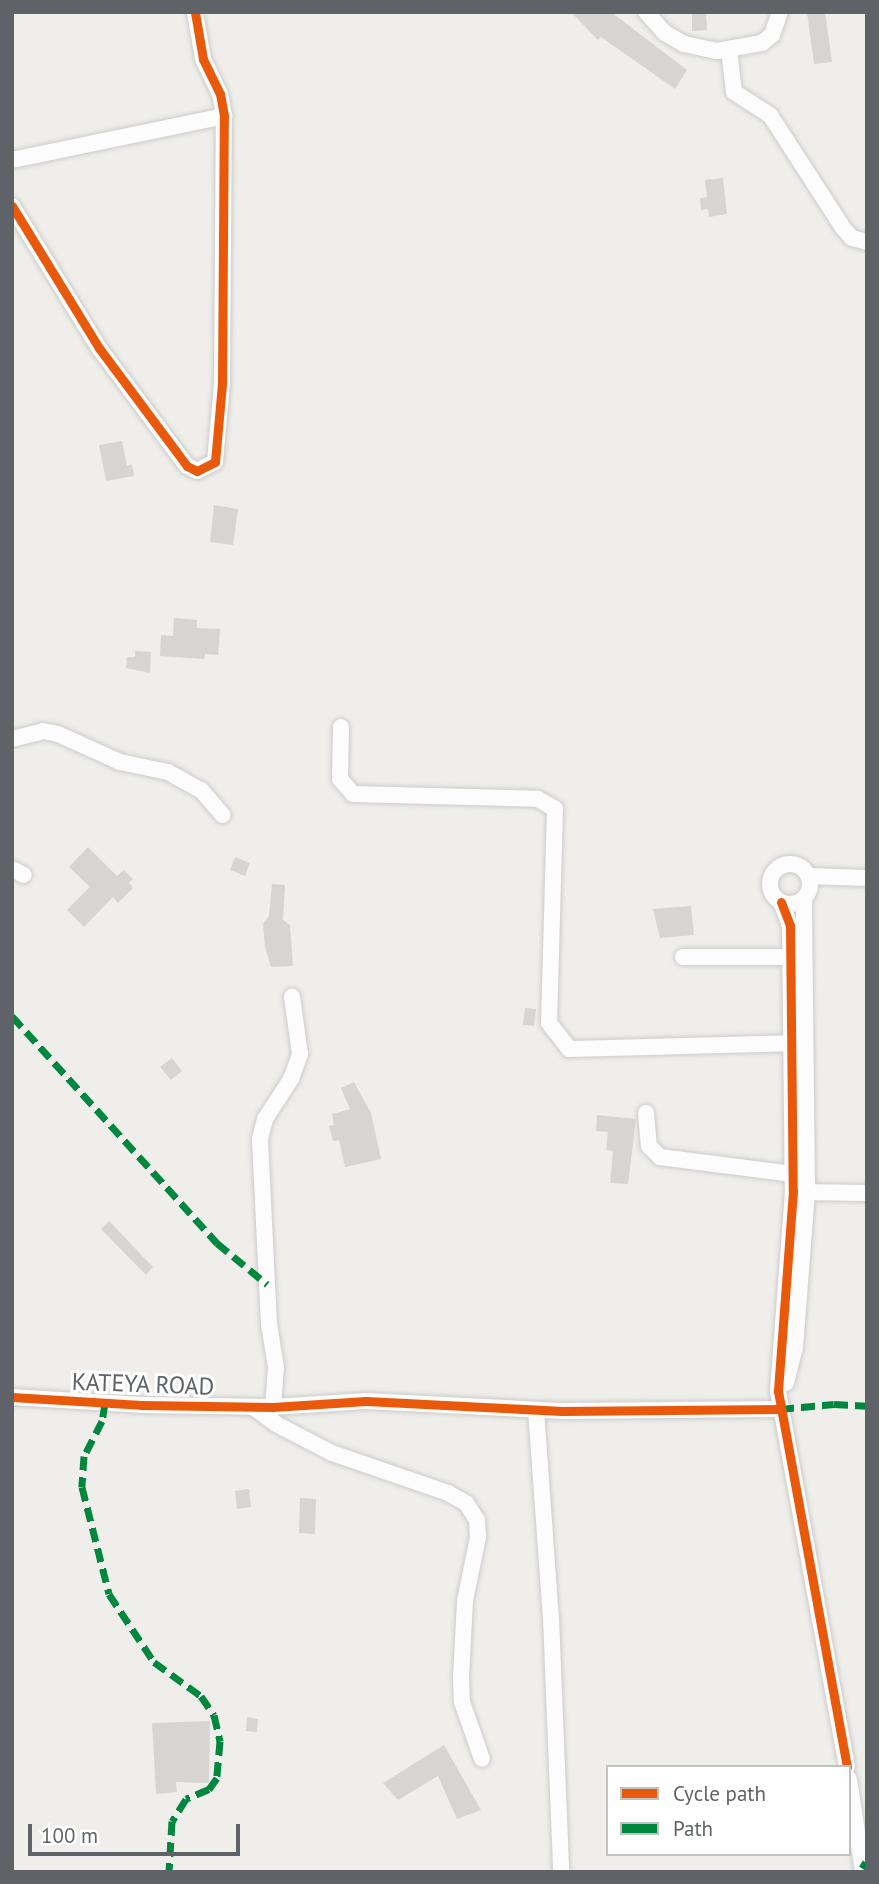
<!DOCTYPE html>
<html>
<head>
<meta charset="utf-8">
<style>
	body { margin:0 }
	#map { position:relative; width:879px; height:1884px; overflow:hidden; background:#efeeea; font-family:"PT Sans",sans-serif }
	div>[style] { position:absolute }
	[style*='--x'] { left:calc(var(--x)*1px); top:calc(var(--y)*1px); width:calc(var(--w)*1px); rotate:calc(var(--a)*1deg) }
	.building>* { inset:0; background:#d6d5d3 }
	.roads { filter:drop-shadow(0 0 2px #cbcccc) drop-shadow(0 0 2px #cbcccc) }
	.minor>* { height:16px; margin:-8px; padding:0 8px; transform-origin:8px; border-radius:8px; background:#fdfcfc }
	.minor>.ring { margin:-8px; padding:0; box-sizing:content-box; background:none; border:16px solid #fdfcfc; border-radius:50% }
	.quiet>* { height:7px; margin-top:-3.5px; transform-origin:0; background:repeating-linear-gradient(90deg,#00873e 0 14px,transparent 0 21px) }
	.cycleway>* { height:9px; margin:-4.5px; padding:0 4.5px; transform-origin:4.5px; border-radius:4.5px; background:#e8590c }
	span { translate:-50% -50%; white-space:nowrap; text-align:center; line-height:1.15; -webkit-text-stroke:6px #fff; paint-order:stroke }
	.street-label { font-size:24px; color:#5f6368 }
	.frame { position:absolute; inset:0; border:14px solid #5f6368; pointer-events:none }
	.legend { position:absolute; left:606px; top:1765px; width:245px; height:91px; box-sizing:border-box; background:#fff; border:2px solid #bfc1c3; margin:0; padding:9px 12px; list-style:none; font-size:21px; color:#5f6368 }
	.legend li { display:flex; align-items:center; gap:14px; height:35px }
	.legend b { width:35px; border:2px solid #bfc1c3 }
	.scale { position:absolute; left:28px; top:1824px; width:212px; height:32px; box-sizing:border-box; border:4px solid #5f6368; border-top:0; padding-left:9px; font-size:21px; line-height:24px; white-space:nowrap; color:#5f6368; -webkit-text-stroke:5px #fff; paint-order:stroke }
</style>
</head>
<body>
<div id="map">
	<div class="building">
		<i style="clip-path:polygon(571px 12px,611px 12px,687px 70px,675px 89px,601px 37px,598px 40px)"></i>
		<i style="clip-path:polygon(692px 12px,706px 12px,707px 30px,692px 31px)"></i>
		<i style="clip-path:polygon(807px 12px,825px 12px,832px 62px,814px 64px)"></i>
		<i style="clip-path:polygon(723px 178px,727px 214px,709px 217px,708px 209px,701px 210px,700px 198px,707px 197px,705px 180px)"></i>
		<i style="clip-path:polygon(122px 441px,127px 466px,132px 464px,134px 476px,106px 481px,99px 445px)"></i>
		<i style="clip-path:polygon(214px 505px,238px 509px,233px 545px,210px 542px)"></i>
		<i style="clip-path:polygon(174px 618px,197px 620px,197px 628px,220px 629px,218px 655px,205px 654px,204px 659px,160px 656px,161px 635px,173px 636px)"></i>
		<i style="clip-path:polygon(135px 651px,151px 652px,150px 673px,126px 668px,127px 657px,135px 657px)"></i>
		<i style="clip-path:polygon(88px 847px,117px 876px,124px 870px,133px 879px,129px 883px,133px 888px,118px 903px,113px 897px,84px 927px,67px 910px,90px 887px,69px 867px)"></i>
		<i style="clip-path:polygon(235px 857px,250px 863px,245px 876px,230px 870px)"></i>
		<i style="clip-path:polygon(272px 884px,285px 885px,283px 920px,290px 925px,293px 966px,271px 967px,265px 947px,263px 924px,269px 916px)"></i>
		<i style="clip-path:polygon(691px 906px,694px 935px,660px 938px,653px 909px)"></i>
		<i style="clip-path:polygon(525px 1008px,536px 1009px,534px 1026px,523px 1025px)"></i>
		<i style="clip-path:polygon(172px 1058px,182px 1071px,171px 1080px,160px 1067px)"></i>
		<i style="clip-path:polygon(354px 1082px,371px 1113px,381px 1159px,345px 1167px,339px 1140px,333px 1141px,329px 1126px,334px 1125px,332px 1114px,350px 1109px,341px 1088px)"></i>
		<i style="clip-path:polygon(597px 1115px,636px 1119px,628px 1184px,610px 1183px,613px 1151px,606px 1150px,608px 1132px,596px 1131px)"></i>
		<i style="clip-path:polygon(109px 1221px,153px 1267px,146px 1275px,101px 1229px)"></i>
		<i style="clip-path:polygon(249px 1489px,251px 1507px,237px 1509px,235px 1491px)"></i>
		<i style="clip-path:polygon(300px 1498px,316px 1499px,315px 1534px,299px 1533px)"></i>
		<i style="clip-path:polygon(247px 1717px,258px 1719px,257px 1732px,246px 1731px)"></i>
		<i style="clip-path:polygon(210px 1721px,209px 1783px,176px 1782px,177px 1792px,156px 1794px,152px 1723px)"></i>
		<i style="clip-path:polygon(444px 1745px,481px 1810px,457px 1819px,438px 1776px,398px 1800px,383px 1783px)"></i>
	</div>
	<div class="roads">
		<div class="minor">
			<i style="--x:646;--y:12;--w:28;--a:48"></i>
			<i style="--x:665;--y:33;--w:22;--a:30"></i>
			<i style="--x:684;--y:44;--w:34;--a:12"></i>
			<i style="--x:717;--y:51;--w:46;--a:-10.1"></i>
			<i style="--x:762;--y:43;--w:13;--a:-39"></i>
			<i style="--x:772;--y:35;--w:24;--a:-71"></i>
			<i style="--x:729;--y:50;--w:42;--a:83.2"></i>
			<i style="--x:734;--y:92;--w:43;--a:32.6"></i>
			<i style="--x:770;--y:115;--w:135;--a:57.1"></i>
			<i style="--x:843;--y:228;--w:13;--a:48"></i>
			<i style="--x:852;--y:238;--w:16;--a:15"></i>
			<i style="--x:12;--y:160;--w:217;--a:-11.7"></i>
			<i style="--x:12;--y:206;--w:167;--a:58.5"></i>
			<i style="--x:99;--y:348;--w:147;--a:53.3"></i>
			<i style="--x:187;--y:466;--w:11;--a:27"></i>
			<i style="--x:197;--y:471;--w:20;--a:-27"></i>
			<i style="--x:215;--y:462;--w:79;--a:-84.9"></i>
			<i style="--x:222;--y:383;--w:267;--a:-89.6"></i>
			<i style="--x:224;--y:116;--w:22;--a:-100"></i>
			<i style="--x:220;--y:94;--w:39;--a:-116"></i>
			<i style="--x:203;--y:59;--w:48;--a:-99.7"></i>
			<i style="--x:341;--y:727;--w:52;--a:91.1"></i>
			<i style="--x:340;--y:779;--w:20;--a:49"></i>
			<i style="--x:353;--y:794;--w:185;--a:1.5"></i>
			<i style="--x:538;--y:799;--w:20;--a:30"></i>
			<i style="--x:555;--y:809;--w:214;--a:91.6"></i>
			<i style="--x:549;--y:1023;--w:33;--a:52"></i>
			<i style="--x:569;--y:1049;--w:223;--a:-1.5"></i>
			<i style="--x:12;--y:739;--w:32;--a:-14"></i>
			<i style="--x:43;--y:731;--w:15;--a:11"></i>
			<i style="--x:58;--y:734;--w:68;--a:24.3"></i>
			<i style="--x:120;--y:762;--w:49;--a:11.8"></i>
			<i style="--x:168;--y:772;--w:38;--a:29"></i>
			<i style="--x:201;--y:790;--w:33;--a:49"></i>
			<i class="ring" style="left:770px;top:864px;width:24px;height:24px"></i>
			<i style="--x:12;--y:869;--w:13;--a:27"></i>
			<i style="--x:808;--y:876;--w:59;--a:1.9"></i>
			<i style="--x:781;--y:902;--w:26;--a:69"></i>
			<i style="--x:790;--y:926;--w:265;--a:89.4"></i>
			<i style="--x:793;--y:1191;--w:201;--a:94.3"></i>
			<i style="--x:778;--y:1391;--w:382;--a:79.6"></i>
			<i style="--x:683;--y:957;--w:116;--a:0"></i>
			<i style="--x:646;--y:1113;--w:33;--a:85"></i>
			<i style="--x:649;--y:1146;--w:16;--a:45"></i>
			<i style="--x:660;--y:1157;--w:134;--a:7.3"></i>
			<i style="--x:799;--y:1192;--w:68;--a:0.8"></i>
			<i style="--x:786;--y:1383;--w:36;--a:-76"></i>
			<i style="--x:795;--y:1348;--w:156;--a:-85.6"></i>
			<i style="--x:807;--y:1192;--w:294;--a:-90.6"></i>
			<i style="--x:12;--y:1397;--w:129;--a:3.5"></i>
			<i style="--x:141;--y:1405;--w:132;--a:0.9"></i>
			<i style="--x:273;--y:1407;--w:93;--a:-3.7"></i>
			<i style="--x:366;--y:1401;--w:196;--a:2.9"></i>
			<i style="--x:562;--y:1411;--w:218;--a:-0.5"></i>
			<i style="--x:253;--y:1407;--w:29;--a:36"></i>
			<i style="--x:276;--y:1424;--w:63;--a:27.4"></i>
			<i style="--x:332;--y:1453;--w:123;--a:19"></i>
			<i style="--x:448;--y:1493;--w:21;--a:29"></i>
			<i style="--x:466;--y:1503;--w:20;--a:57"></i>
			<i style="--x:477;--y:1520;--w:17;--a:87"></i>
			<i style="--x:478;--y:1537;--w:65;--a:101.5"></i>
			<i style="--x:465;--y:1601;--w:76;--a:93"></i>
			<i style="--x:461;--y:1677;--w:25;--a:88"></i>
			<i style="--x:462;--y:1702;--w:60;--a:70.7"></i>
			<i style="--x:273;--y:1407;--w:40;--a:-85.7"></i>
			<i style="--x:276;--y:1367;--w:44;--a:-99.2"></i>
			<i style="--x:269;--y:1324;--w:185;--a:-92.8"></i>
			<i style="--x:260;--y:1139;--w:21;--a:-76"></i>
			<i style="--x:265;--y:1119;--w:48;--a:-57"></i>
			<i style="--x:291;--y:1079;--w:27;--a:-70"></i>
			<i style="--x:300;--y:1054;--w:58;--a:-98"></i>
			<i style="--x:536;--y:1410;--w:209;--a:85.9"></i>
			<i style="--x:551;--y:1618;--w:254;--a:87.7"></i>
			<i style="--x:849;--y:1779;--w:94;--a:81.4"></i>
		</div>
	</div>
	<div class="quiet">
		<i style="--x:12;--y:1016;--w:306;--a:47.9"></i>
		<i style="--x:217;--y:1243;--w:65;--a:39.4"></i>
		<i style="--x:105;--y:1403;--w:18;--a:99"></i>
		<i style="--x:102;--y:1421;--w:39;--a:117"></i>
		<i style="--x:84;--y:1456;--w:31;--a:94"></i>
		<i style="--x:82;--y:1487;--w:110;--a:75.8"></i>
		<i style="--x:109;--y:1594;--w:82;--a:56.5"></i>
		<i style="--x:154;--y:1662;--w:58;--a:35.9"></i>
		<i style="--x:201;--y:1696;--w:23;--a:56"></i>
		<i style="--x:214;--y:1715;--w:27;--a:77"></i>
		<i style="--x:220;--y:1741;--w:37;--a:95"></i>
		<i style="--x:217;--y:1778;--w:14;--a:126"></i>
		<i style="--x:209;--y:1789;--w:25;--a:157"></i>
		<i style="--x:186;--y:1799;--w:26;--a:122"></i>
		<i style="--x:172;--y:1821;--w:51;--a:93.4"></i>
		<i style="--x:780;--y:1409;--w:54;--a:-5.3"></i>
		<i style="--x:834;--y:1404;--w:33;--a:3"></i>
		<i style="--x:861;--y:1863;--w:7;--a:34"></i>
	</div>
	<div class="cycleway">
		<i style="--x:12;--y:206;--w:167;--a:58.5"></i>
		<i style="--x:99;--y:348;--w:147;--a:53.3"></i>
		<i style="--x:187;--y:466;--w:11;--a:27"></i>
		<i style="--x:197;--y:471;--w:20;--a:-27"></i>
		<i style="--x:215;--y:462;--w:79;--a:-84.9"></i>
		<i style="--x:222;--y:383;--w:267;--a:-89.6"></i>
		<i style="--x:224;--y:116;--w:22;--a:-100"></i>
		<i style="--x:220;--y:94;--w:39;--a:-116"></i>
		<i style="--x:203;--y:59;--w:48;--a:-99.7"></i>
		<i style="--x:781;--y:902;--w:26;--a:69"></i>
		<i style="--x:790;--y:926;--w:265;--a:89.4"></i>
		<i style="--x:793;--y:1191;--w:201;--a:94.3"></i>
		<i style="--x:778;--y:1391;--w:382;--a:79.6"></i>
		<i style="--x:12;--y:1397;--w:129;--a:3.5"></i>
		<i style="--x:141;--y:1405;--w:132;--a:0.9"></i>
		<i style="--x:273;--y:1407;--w:93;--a:-3.7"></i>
		<i style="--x:366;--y:1401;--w:196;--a:2.9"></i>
		<i style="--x:562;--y:1411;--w:218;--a:-0.5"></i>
	</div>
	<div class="street-label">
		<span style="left:143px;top:1384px;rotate:2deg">KATEYA ROAD</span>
	</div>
	<div class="frame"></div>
	<ul class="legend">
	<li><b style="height:9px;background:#e8590c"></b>Cycle path</li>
	<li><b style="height:9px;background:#00873e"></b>Path</li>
	</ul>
	<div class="scale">100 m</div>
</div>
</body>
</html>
